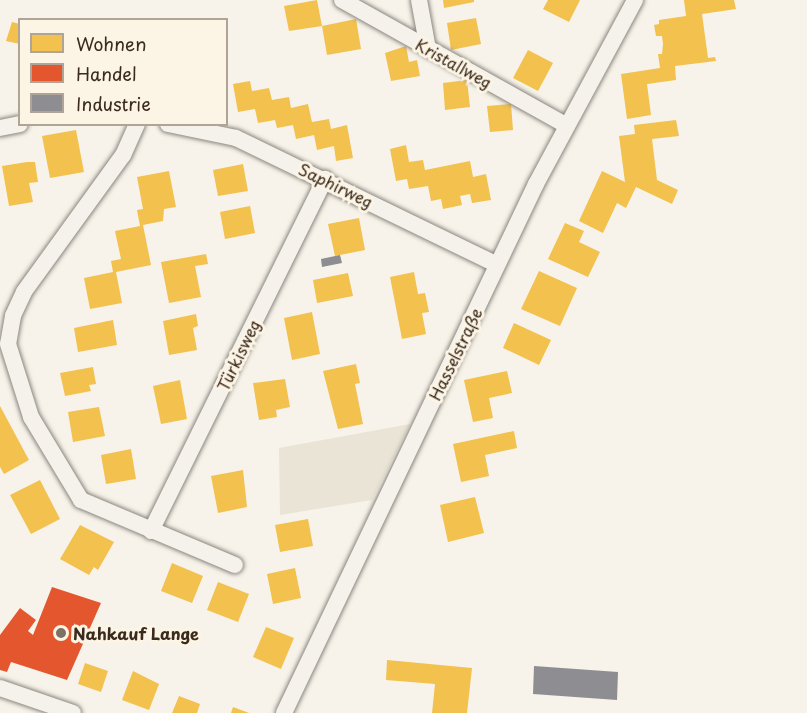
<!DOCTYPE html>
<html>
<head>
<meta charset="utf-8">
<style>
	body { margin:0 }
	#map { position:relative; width:807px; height:713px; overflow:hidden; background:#f7f3ea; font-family:"Playpen Sans",sans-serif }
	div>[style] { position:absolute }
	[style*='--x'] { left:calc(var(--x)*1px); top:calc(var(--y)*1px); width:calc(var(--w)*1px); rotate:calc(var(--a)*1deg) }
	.green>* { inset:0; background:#eae4d7 }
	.homes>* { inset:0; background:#f2c14e }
	.shops>* { inset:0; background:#e4572e }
	.industry>* { inset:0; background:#8d8d92 }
	.roads { filter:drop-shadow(0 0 2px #8b867f) drop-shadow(0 0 2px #8b867f) }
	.street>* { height:16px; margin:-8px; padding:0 8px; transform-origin:8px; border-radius:8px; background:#f5f2ec }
	.dots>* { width:16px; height:16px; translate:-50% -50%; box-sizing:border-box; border:3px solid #fcf5e5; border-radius:50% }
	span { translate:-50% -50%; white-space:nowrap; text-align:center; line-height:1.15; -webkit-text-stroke:6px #fcf5e5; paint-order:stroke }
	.street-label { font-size:16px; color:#3b2a1e }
	.poi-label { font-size:16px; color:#3b2a1e; font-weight:700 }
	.left { translate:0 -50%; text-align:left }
	.legend { position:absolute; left:18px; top:18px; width:210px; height:108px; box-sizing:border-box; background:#fcf5e5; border:2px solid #afa495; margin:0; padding:8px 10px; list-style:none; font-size:18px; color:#3b2a1e }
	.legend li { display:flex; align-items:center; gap:12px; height:30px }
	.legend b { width:30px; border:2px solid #afa495 }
</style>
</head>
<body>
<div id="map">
	<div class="green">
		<i style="clip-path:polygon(410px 424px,372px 500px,280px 515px,279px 448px)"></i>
	</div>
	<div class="homes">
		<i style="clip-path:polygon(317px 0,322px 26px,356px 19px,361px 49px,327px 55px,322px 26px,289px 31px,284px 6px)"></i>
		<i style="clip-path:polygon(443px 0,474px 0,474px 2px,444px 8px)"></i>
		<i style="clip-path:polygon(548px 0,580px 0,569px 22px,543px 9px)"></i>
		<i style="clip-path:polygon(684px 0,734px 0,736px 9px,702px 14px,708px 58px,715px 57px,716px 61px,675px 66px,676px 80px,647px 84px,651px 115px,627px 119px,621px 74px,660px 68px,658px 54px,662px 54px,663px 44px,662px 36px,656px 36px,654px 25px,659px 24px,659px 20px,686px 16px)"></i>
		<i style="clip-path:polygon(476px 18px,481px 44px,451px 50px,447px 23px)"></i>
		<i style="clip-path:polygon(12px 22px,20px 24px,20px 44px,6px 41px)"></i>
		<i style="clip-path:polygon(406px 46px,409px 62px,417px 60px,420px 76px,391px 81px,385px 53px)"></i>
		<i style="clip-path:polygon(528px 50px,553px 63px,538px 91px,513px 78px)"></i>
		<i style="clip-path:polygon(467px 80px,470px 107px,445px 110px,443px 83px)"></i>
		<i style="clip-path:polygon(250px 81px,252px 91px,269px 88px,272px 100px,289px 97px,291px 108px,308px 104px,312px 122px,329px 119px,331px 129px,347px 125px,353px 158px,336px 161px,334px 146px,317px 150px,314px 135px,296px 139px,293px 125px,277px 128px,275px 120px,258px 123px,255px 109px,238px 112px,233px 84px)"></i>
		<i style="clip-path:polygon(511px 104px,513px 130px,490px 132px,487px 106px)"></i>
		<i style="clip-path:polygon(676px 120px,679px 136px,652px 139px,657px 180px,678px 190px,672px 204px,636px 187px,626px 208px,617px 203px,603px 233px,579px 221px,602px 171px,625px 182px,619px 136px,635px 134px,634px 125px)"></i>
		<i style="clip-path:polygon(76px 130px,84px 172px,50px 178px,42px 136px)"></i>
		<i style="clip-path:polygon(406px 145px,409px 162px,423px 160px,425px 170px,470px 161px,473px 177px,486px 174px,491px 200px,472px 203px,470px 194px,460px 196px,462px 205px,443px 209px,441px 199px,431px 201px,428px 186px,409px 189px,407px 179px,396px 181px,390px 149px)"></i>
		<i style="clip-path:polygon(27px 162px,35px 162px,38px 182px,29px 183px,33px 202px,9px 206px,2px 166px)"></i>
		<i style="clip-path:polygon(243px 164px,248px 191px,218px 196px,213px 170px)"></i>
		<i style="clip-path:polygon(169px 171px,176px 207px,164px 209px,163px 221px,143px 225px,151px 265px,116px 272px,122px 303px,90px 309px,84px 278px,113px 272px,111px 261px,121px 259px,115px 231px,140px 226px,137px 210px,143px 209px,137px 177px)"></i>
		<i style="clip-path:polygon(250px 206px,255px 233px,225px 239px,220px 212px)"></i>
		<i style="clip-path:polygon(359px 218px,365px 250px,335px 256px,328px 224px)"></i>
		<i style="clip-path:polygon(565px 223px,584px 231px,579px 242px,600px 252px,588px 277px,548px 259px)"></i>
		<i style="clip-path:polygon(206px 254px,208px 264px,195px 266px,201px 297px,169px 303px,161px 262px)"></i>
		<i style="clip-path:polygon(539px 271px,577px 288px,560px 326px,521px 309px)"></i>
		<i style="clip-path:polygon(414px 272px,418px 294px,425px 293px,429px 312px,422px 313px,426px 334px,402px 339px,390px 277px)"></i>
		<i style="clip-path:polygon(348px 273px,353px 296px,317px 303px,313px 280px)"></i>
		<i style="clip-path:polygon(312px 312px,320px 354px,292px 360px,284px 318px)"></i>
		<i style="clip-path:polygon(196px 314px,198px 326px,193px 328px,197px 350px,169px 355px,163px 321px)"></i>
		<i style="clip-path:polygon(113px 320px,117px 345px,78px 352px,74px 328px)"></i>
		<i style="clip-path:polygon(514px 323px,551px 340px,539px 365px,503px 348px)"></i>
		<i style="clip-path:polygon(356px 364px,360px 383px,355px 384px,363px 424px,338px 429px,323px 371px)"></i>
		<i style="clip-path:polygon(93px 367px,96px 384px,89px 385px,91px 391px,65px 396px,60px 373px)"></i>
		<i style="clip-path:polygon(507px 371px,512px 393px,489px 398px,493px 418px,473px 422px,464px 380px)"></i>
		<i style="clip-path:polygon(285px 379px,290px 407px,276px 410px,277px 417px,259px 420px,253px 383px)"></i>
		<i style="clip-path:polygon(180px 380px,187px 419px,161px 424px,153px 386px)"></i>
		<i style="clip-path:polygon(0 406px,29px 460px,4px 474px,0 467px)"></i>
		<i style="clip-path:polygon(99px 407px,105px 436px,73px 442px,68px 412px)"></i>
		<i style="clip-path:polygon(514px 431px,517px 448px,485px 455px,489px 476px,461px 482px,453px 444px)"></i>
		<i style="clip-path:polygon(131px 449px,136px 479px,106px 484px,101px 455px)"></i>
		<i style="clip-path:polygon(243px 470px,247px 507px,218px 513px,211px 476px)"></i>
		<i style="clip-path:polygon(40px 480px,60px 519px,31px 534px,10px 495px)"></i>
		<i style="clip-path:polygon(475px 497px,484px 533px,448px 542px,440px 505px)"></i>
		<i style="clip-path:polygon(308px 519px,313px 546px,280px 552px,275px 525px)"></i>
		<i style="clip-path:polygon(80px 525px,114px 542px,98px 570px,94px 567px,89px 575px,60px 559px)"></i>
		<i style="clip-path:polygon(172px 563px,203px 576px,192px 603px,161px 591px)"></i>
		<i style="clip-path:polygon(295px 568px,301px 598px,273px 604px,267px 574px)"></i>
		<i style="clip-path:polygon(218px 582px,249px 594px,238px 622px,207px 610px)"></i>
		<i style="clip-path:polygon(266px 627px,294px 638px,281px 669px,253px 657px)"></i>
		<i style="clip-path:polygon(387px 660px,472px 668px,467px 713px,432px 713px,435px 684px,386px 680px)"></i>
		<i style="clip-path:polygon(85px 663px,108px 671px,101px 692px,78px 684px)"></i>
		<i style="clip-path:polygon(133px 671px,159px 684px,149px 710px,122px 700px)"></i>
		<i style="clip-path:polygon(179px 696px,200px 704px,197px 713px,172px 713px)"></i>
		<i style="clip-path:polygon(233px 707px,249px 713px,231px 713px)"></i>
	</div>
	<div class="shops">
		<i style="clip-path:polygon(52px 587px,101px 603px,67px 680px,11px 662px,7px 672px,0 670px,0 635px,20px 608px,36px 620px,28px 631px,33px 635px)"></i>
	</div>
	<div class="industry">
		<i style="clip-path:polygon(340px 255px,342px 263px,322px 267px,321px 259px)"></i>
		<i style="clip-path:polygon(534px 666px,618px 672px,617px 700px,533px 694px)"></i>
	</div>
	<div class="roads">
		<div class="street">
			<i style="--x:342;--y:0;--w:257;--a:29.2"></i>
			<i style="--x:419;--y:0;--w:50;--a:79.6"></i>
			<i style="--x:137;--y:124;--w:34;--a:114"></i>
			<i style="--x:123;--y:155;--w:169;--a:125.9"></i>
			<i style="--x:24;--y:292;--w:26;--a:115"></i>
			<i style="--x:13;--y:316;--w:28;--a:100"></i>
			<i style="--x:8;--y:344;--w:77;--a:72.5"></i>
			<i style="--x:31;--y:417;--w:97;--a:58.9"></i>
			<i style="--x:81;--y:500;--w:167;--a:22.9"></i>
			<i style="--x:168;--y:124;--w:69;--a:11.6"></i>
			<i style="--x:236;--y:138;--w:290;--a:25.9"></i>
			<i style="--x:0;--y:128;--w:20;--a:-11"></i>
			<i style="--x:151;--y:531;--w:393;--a:-63.7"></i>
			<i style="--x:0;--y:688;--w:77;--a:18.9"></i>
			<i style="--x:284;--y:713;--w:586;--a:-64.53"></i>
			<i style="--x:536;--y:184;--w:209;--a:-61.7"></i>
		</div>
	</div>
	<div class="dots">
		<i style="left:61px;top:633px;background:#7d7065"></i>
	</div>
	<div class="street-label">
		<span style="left:454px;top:63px;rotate:29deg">Kristallweg</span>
		<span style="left:336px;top:185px;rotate:26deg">Saphirweg</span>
		<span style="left:455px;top:354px;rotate:-64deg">Hasselstraße</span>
		<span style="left:238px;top:355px;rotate:-64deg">Türkisweg</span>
	</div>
	<div class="poi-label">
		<span class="left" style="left:73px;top:633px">Nahkauf Lange</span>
	</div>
	<ul class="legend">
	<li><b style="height:16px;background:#f2c14e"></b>Wohnen</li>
	<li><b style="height:16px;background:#e4572e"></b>Handel</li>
	<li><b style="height:16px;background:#8d8d92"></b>Industrie</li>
	</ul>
</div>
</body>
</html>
